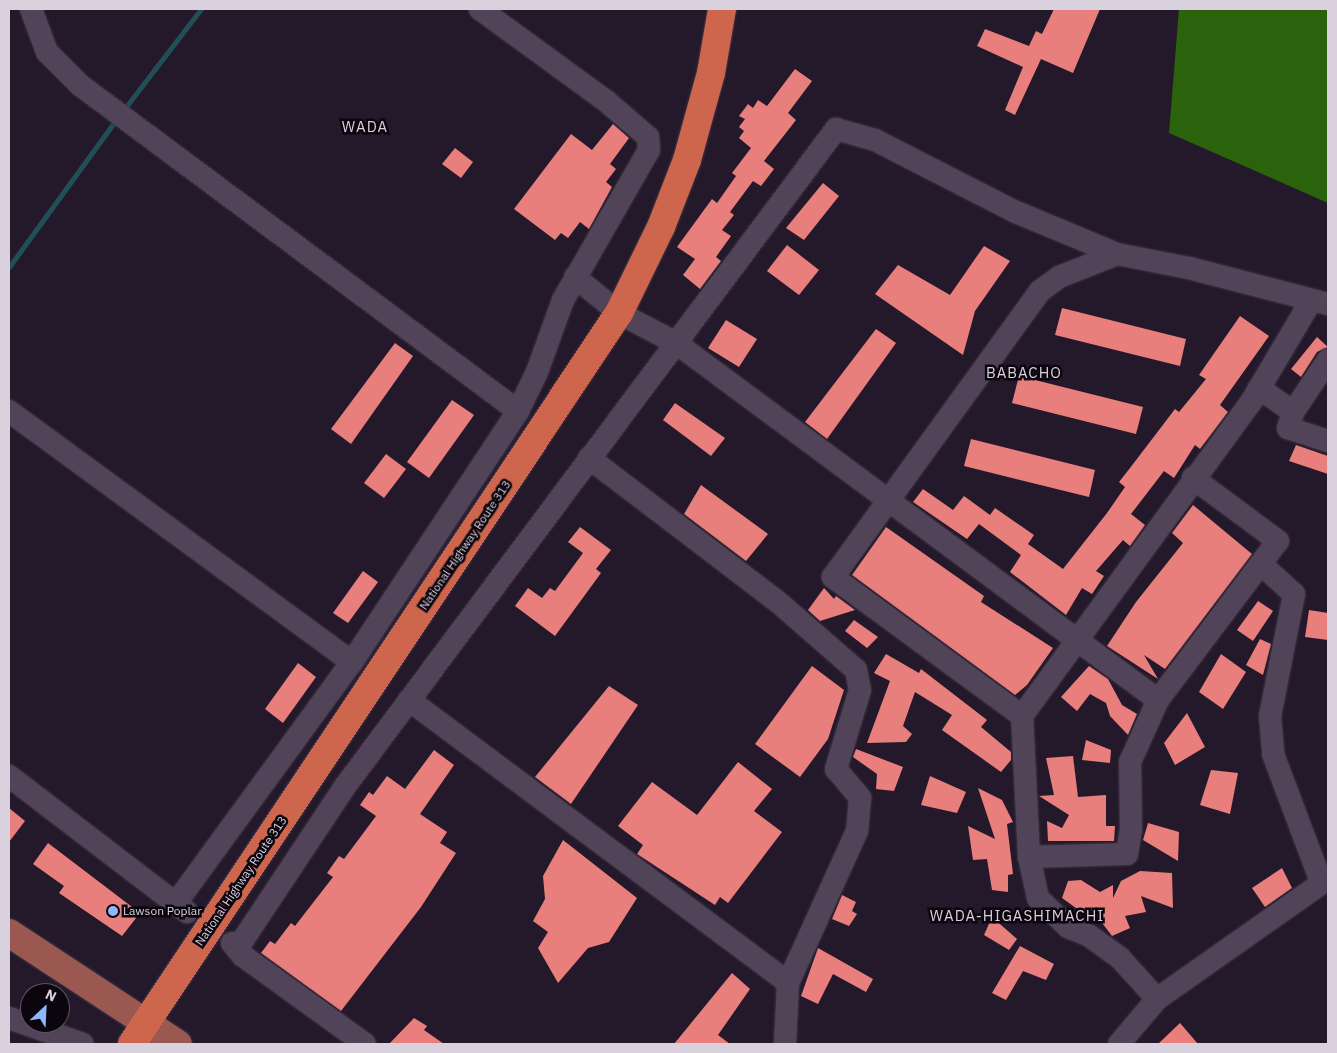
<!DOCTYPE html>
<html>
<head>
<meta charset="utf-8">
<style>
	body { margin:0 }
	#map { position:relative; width:1337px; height:1053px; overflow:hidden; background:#24192b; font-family:"IBM Plex Sans",sans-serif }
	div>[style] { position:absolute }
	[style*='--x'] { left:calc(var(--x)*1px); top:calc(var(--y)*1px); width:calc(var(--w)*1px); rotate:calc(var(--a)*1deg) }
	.forest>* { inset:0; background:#2a630c }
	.stream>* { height:5px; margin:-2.5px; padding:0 2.5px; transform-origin:2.5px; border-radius:2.5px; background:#214f57 }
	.building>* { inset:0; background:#e87f7d }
	.roads { filter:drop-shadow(0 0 1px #3e3544) drop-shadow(0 0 1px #3e3544) }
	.minor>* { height:22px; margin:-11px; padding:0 11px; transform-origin:11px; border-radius:11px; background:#514459 }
	.major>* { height:28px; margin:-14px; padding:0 14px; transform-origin:14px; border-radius:14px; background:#9b5851 }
	.highway>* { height:28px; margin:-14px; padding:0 14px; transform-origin:14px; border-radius:14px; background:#cd664c }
	.dots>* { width:14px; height:14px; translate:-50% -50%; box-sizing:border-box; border:2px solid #0b060e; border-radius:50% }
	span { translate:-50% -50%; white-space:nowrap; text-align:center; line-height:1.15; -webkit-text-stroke:5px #0b060e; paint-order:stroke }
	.street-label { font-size:12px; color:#d9d1de }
	.poi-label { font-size:12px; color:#d9d1de }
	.left { translate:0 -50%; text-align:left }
	.quarter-label { font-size:15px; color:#d9d1de; letter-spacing:1px }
	.frame { position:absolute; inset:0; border:10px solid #d9d1de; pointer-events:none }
	.north { position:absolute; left:20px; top:983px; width:50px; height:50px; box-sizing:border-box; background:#0b060e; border:1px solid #5d5761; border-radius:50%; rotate:25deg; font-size:14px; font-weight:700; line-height:20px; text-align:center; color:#d9d1de }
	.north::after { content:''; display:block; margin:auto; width:18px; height:22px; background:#8cb9fc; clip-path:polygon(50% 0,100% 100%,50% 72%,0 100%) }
</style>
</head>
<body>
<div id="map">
	<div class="forest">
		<i style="clip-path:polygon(1179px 9px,1328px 9px,1328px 203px,1169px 133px)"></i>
	</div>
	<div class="stream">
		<i style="--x:125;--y:108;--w:125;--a:-52.5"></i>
		<i style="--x:9;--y:267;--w:177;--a:-54"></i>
	</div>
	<div class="building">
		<i style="clip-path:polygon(1054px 9px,1100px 9px,1073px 73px,1041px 59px,1015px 115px,1005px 110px,1023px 67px,977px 46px,985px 29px,1029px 46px,1036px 31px,1042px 34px)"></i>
		<i style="clip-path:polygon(795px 69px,812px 81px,788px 113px,796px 120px,764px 161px,774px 169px,761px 186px,753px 181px,730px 212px,734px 215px,722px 230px,731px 236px,716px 257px,721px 261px,700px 289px,683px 275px,695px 259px,677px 247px,712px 199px,717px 203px,736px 176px,732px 173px,751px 148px,739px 138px,744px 131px,739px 127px,745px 119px,739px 116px,748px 104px,753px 108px,758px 100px,767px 106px)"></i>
		<i style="clip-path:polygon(613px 124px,629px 138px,610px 164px,616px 169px,606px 182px,612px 187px,589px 229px,580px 222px,568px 238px,561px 233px,555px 240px,514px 209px,571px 134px,592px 150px)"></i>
		<i style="clip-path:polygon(455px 148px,473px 162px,461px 178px,442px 164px)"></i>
		<i style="clip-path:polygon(823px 183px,839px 196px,804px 240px,786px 228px)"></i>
		<i style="clip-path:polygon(787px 245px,819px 270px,799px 295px,767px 271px)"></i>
		<i style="clip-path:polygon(984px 246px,1010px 261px,975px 311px,963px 355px,875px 294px,898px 265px,950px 295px)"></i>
		<i style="clip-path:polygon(1062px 308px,1186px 339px,1180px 366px,1055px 335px)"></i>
		<i style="clip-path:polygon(1240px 316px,1269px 336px,1220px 405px,1228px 412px,1200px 449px,1195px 445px,1174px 478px,1164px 471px,1131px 514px,1145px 525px,1130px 546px,1123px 540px,1096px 571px,1104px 576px,1092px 594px,1082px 588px,1066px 615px,1010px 572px,1021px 555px,979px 524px,967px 539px,913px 502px,923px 489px,953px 510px,964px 496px,990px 515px,995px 508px,1034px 535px,1028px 544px,1063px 569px,1107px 513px,1125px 487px,1119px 482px,1130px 468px,1175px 409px,1179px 412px,1206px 379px,1199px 375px)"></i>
		<i style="clip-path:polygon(726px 320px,757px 339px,739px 367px,708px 348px)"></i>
		<i style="clip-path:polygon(876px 329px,896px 343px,827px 439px,805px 422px)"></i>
		<i style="clip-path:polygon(1317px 337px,1328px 347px,1317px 352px,1301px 377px,1291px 369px)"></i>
		<i style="clip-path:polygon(395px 343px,413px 356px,351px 444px,331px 429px)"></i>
		<i style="clip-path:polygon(1019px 376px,1143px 407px,1136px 434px,1012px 403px)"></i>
		<i style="clip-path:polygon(452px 400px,474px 415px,429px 478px,407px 462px)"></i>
		<i style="clip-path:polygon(675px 403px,725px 438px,711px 456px,663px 420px)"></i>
		<i style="clip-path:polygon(971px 439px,1095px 470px,1089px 497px,964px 466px)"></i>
		<i style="clip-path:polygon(1296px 445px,1328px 456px,1328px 474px,1289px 461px)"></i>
		<i style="clip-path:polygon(386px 454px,406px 469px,384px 498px,364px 483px)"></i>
		<i style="clip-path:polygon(701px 485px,768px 534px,746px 561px,684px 514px)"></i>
		<i style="clip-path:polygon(1193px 505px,1252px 554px,1165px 669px,1144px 655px,1158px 679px,1107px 646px,1136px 602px,1183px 543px,1172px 533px)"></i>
		<i style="clip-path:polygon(580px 527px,611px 550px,596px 569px,601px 573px,555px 636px,515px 606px,528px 588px,542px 598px,550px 588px,555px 591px,583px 553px,568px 542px)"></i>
		<i style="clip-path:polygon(886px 527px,984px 596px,981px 602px,1053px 648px,1027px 685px,1015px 695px,852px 575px)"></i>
		<i style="clip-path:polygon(363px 571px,378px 582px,348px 623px,333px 613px)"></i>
		<i style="clip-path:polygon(824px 588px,834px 599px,836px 596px,855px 610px,820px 621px,808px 610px)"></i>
		<i style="clip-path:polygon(1258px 601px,1273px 611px,1253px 641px,1237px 630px)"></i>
		<i style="clip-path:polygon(1309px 610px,1328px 613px,1328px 640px,1305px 637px)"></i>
		<i style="clip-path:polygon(854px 620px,878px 637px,867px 648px,845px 631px)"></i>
		<i style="clip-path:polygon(1260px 639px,1271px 644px,1263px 675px,1246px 665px)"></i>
		<i style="clip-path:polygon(886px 654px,919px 673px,921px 669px,987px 720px,981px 727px,1011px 752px,1011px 760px,1001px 772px,942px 730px,952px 715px,915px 692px,903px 726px,912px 734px,906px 742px,867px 743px,890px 681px,874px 673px)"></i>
		<i style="clip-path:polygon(1221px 654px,1246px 672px,1223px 709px,1199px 692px)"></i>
		<i style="clip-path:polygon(298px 663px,316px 677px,283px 723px,265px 709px)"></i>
		<i style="clip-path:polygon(812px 666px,844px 690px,828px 739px,800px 777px,755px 744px)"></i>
		<i style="clip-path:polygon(1089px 666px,1108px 679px,1122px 705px,1137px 714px,1128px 735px,1110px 716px,1106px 703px,1090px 694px,1077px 711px,1061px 697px)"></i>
		<i style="clip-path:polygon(609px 686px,638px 705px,571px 804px,535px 777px)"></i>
		<i style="clip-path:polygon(1187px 713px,1205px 747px,1175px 765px,1164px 743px)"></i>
		<i style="clip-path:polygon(1086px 740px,1111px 750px,1110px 763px,1082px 760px)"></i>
		<i style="clip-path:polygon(856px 749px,903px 767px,894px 791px,876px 789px,877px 774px,853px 757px)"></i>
		<i style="clip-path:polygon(434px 750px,454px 765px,420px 814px,447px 832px,440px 843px,456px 853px,421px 907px,341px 1011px,261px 953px,270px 941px,275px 944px,291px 923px,295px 926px,333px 877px,327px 873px,339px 856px,344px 859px,376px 816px,360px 805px,369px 792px,373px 795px,387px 776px,405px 789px)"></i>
		<i style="clip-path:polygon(1073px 756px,1078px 797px,1106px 795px,1106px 826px,1115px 826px,1114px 841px,1048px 841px,1047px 821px,1062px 828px,1069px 815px,1039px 796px,1054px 795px,1046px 758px)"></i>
		<i style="clip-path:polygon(738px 762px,772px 789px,754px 811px,782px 832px,728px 903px,720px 897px,715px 905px,637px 854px,643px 845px,618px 826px,652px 782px,697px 815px)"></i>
		<i style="clip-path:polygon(1211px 770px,1238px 773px,1230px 814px,1200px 805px)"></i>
		<i style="clip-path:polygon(930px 776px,966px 792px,957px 813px,921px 805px)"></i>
		<i style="clip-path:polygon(978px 788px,1002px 800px,1013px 822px,1007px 824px,1013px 874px,1008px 875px,1008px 892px,992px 890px,987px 859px,973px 860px,968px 826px,995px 839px)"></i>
		<i style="clip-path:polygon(9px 808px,25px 821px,9px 842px)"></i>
		<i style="clip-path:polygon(1148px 823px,1179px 832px,1178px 861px,1143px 840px)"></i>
		<i style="clip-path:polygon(563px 840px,637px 898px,609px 942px,588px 948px,558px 983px,538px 948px,548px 932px,533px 921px,545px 899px,543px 876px)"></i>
		<i style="clip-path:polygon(48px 843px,140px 913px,122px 936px,59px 893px,64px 886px,33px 864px)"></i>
		<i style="clip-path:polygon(1282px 868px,1292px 888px,1265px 907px,1252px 888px)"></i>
		<i style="clip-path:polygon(1140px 871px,1172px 873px,1173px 908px,1141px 896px,1146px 912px,1125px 916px,1130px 928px,1112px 936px,1093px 911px,1076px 908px,1062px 898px,1068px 881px,1081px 880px,1100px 892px,1113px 885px,1113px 898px,1121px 881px)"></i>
		<i style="clip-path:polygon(842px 895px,856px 902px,852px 911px,857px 914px,849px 926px,832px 919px)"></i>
		<i style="clip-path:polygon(992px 917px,1017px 939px,1009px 950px,984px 935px)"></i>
		<i style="clip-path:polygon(1020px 946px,1054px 964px,1046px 980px,1023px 971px,1006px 1000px,992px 993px)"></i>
		<i style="clip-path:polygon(818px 948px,873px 979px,866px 992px,833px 974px,818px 1004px,801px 996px)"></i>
		<i style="clip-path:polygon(732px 973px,750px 989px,718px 1035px,730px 1044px,674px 1044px)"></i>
		<i style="clip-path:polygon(414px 1018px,427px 1026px,424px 1030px,444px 1044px,389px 1044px)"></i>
		<i style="clip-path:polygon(1180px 1023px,1198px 1044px,1158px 1044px)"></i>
	</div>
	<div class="roads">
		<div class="minor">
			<i style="--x:31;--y:9;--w:46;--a:69.6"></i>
			<i style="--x:47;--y:52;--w:47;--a:45"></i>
			<i style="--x:80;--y:85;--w:546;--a:36.66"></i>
			<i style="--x:575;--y:277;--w:57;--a:39.3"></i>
			<i style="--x:619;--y:313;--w:64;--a:27.8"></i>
			<i style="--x:676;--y:343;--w:600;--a:36.53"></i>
			<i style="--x:1328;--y:360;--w:63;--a:123.9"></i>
			<i style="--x:1293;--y:412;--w:17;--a:107"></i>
			<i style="--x:1288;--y:428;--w:42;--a:18"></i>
			<i style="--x:1259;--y:388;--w:42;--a:35.2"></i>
			<i style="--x:9;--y:411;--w:425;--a:36.2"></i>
			<i style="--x:589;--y:458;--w:236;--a:37.3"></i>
			<i style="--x:777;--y:601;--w:105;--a:41.1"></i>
			<i style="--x:856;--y:670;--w:20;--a:79"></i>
			<i style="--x:860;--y:690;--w:83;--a:106.9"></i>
			<i style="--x:836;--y:769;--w:38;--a:50"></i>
			<i style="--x:860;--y:798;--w:33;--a:95"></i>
			<i style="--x:857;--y:831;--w:167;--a:114.4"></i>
			<i style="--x:788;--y:983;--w:61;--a:92.8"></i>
			<i style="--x:1262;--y:565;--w:43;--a:42.2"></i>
			<i style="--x:1294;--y:594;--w:124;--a:101.1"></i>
			<i style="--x:1270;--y:716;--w:38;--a:85"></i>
			<i style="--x:1273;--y:754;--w:137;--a:69.4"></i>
			<i style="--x:409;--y:700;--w:473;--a:36.7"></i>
			<i style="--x:1022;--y:716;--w:235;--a:-143.7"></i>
			<i style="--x:833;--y:577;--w:353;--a:-54.1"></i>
			<i style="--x:1040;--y:291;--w:24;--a:-36"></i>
			<i style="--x:1059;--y:277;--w:62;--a:-21.6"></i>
			<i style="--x:9;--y:776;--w:224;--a:37.4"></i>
			<i style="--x:1029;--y:857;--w:98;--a:-1.8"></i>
			<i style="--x:1127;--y:854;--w:24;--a:-81"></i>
			<i style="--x:1131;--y:830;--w:68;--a:-90.8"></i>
			<i style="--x:1130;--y:762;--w:68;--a:-65.7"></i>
			<i style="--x:1158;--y:700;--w:199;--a:-53"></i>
			<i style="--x:1278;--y:541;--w:106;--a:-143.5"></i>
			<i style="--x:176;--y:903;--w:298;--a:-53.9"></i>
			<i style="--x:352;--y:662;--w:301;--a:-56.5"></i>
			<i style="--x:518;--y:411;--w:43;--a:-64"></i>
			<i style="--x:537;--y:372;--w:77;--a:-70.1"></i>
			<i style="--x:563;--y:300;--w:173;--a:-60.2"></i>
			<i style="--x:649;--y:150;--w:13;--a:-94"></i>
			<i style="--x:648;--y:137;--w:55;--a:-139.4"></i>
			<i style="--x:606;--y:101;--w:156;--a:-143.9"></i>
			<i style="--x:232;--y:943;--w:17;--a:50"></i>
			<i style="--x:243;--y:956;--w:150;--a:35.8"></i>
			<i style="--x:237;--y:949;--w:197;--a:-56.4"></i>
			<i style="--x:346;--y:785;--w:819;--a:-53.24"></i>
			<i style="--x:836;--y:129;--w:41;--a:15.8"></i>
			<i style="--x:875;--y:140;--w:158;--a:27.1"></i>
			<i style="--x:1016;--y:212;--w:109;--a:22.6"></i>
			<i style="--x:1117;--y:254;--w:73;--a:11"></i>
			<i style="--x:1189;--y:268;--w:144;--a:14.5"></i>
			<i style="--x:1157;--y:999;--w:55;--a:-132.1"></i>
			<i style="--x:1120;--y:958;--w:37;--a:-144"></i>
			<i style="--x:1090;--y:936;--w:24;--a:-158"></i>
			<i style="--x:1068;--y:927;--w:42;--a:-136"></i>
			<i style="--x:1038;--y:898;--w:42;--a:-102.4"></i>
			<i style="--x:1029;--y:857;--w:141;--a:-92.8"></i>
			<i style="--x:1022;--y:716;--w:392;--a:-53.9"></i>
			<i style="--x:1253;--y:399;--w:114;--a:-59.4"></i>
			<i style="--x:9;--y:1018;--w:78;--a:19.4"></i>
			<i style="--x:1119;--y:1044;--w:59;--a:-49.8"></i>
			<i style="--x:1157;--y:999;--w:209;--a:-35.1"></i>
		</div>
		<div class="major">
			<i style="--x:9;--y:933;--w:202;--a:33.3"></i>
		</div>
		<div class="highway">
			<i style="--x:132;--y:1044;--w:878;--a:-56.33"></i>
			<i style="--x:619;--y:313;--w:96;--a:-64"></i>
			<i style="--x:661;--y:227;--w:72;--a:-68.8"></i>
			<i style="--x:687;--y:160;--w:90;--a:-74.6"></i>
			<i style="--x:711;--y:73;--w:65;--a:-80.2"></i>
		</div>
	</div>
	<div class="dots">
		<i style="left:113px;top:911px;background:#8cb9fc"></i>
	</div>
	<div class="street-label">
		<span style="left:465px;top:545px;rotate:-56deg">National Highway Route 313</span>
		<span style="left:241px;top:881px;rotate:-56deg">National Highway Route 313</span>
	</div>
	<div class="poi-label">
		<span class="left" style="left:123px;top:911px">Lawson Poplar</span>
	</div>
	<div class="quarter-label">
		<span style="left:365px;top:127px">WADA</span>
		<span style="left:1024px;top:373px">BABACHO</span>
		<span style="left:1017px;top:916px">WADA-HIGASHIMACHI</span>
	</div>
	<div class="frame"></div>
	<div class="north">N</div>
</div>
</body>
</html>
